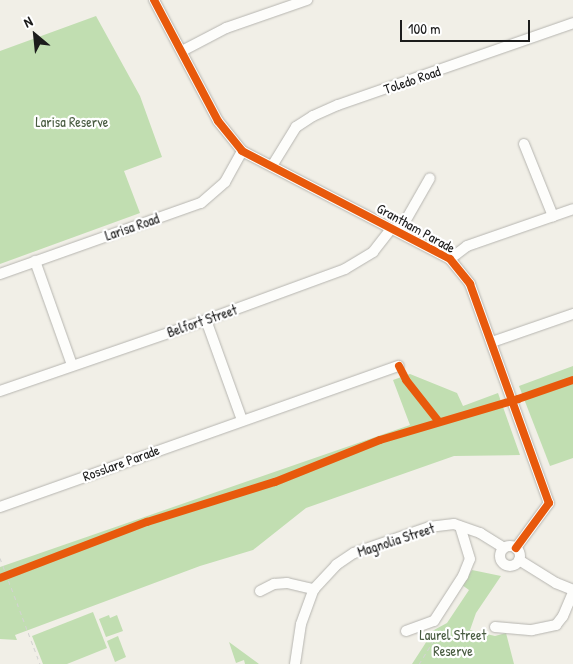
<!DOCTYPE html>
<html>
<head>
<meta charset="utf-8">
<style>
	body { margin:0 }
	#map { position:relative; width:573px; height:664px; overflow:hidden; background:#f1efe7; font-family:"Patrick Hand",sans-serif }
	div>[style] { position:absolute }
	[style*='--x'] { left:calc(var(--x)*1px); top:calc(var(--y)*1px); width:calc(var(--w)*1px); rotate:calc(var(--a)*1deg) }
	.green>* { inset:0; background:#c1deb1 }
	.path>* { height:1px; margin-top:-0.5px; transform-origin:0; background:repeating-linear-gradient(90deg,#d3d3d1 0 4px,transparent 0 8px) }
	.roads { filter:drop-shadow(0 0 1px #b6b5b0) drop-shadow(0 0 1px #b6b5b0) }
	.street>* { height:10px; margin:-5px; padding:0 5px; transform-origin:5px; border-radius:5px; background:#fdfdfb }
	.street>.ring { margin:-5px; padding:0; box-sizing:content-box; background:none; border:10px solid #fdfdfb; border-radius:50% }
	.cycleway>* { height:8px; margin:-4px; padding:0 4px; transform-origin:4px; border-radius:4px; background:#e8590c }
	span { translate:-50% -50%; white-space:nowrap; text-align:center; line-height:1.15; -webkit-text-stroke:4.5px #fff; paint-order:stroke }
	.street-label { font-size:14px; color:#1c1c1c }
	.park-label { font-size:14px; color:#485b40 }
	.north { position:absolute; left:10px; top:10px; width:50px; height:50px; -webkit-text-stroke:4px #fff; paint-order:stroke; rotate:332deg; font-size:14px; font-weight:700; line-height:20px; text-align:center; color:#1c1c1c }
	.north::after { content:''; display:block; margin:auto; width:18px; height:22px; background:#1c1c1c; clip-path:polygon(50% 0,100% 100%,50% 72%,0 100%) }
	.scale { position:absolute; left:400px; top:20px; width:130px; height:22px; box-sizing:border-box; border:2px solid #1c1c1c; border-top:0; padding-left:6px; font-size:15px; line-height:18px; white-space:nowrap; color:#1c1c1c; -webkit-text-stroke:4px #fff; paint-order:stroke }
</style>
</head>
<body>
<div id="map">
	<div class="green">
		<i style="clip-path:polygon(96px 16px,140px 96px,162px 157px,124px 171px,140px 213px,0 264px,0 51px)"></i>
		<i style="clip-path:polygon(573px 366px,573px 458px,550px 466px,519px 386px)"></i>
		<i style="clip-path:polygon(410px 374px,457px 393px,463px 406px,498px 393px,520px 455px,454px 456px,306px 508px,253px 550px,200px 566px,15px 635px,17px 640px,0 639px,0 567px,410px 425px,393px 380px)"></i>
		<i style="clip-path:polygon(472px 570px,501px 576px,476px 613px,470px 630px,495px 636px,506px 633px,514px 664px,412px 664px,434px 630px,447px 623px,469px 590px,462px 585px)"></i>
		<i style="clip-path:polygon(93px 612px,107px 648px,67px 664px,43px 664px,32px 636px)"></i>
		<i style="clip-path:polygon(109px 615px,110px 618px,117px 615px,123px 631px,106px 637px,99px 619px)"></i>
		<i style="clip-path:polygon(118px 636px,126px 657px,115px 662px,107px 641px)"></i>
		<i style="clip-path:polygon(229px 642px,259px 664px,245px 664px,244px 660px,236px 663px)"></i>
	</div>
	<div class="path">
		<i style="--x:0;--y:558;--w:113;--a:69.3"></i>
		<i style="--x:419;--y:664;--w:25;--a:-58"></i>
		<i style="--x:432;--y:643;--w:12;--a:-85"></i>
	</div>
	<div class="roads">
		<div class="street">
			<i style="--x:154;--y:0;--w:137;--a:62.1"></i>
			<i style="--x:218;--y:121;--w:38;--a:51"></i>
			<i style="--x:242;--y:151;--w:234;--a:27.4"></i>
			<i style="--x:450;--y:259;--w:32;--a:51"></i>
			<i style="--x:470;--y:284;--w:233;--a:70.2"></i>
			<i style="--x:549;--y:503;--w:56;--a:126.3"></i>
			<i style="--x:182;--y:51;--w:50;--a:-27.6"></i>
			<i style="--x:226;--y:28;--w:86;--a:-19.1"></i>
			<i style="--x:524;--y:144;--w:78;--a:68.1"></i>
			<i style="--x:272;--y:166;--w:46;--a:-58.4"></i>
			<i style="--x:296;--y:127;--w:20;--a:-33"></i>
			<i style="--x:313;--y:116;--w:27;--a:-24"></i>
			<i style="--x:338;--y:105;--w:249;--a:-19.2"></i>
			<i style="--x:450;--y:259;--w:21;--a:-37"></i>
			<i style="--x:467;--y:246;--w:112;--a:-19.2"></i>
			<i style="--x:35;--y:261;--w:110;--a:70.4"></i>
			<i style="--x:0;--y:274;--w:213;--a:-19.5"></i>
			<i style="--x:201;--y:203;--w:32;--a:-41"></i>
			<i style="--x:225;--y:182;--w:35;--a:-61"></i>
			<i style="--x:206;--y:320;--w:106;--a:70.2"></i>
			<i style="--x:492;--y:342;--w:86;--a:-19.1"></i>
			<i style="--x:0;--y:391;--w:218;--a:-19"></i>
			<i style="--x:206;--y:320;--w:148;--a:-20.1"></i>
			<i style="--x:345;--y:269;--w:33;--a:-31"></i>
			<i style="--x:373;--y:252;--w:29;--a:-52"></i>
			<i style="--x:391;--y:229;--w:11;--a:-10"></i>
			<i style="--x:402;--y:227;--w:56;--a:-60.3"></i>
			<i style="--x:0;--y:507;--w:423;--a:-19.5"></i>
			<i class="ring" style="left:500px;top:546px;width:10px;height:10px"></i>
			<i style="--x:519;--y:560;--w:44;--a:31.9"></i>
			<i style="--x:556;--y:583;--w:18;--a:22"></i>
			<i style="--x:260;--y:591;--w:16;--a:-27"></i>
			<i style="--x:274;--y:584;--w:13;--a:-4"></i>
			<i style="--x:287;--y:583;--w:28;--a:13"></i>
			<i style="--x:495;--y:627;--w:37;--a:5"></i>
			<i style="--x:532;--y:630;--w:25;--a:-12"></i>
			<i style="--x:556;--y:625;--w:11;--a:-52"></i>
			<i style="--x:563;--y:616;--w:25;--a:-67"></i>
			<i style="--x:406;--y:631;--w:30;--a:-20"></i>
			<i style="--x:434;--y:621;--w:54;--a:-57.2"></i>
			<i style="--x:463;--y:576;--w:18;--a:-68"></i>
			<i style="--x:470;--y:559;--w:34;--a:-107"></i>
			<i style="--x:295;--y:664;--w:40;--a:-81.5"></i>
			<i style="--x:301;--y:624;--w:37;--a:-70"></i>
			<i style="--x:314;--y:589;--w:33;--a:-47"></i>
			<i style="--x:336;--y:565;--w:22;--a:-34"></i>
			<i style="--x:354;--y:553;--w:79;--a:-19.1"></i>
			<i style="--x:429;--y:527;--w:25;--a:-7"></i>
			<i style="--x:454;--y:524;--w:28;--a:19"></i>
			<i style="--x:480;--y:533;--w:28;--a:32"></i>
		</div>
	</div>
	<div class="cycleway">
		<i style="--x:154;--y:0;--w:137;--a:62.1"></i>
		<i style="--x:218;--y:121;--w:38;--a:51"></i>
		<i style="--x:242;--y:151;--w:234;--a:27.4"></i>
		<i style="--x:450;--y:259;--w:32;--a:51"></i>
		<i style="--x:470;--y:284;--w:233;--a:70.2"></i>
		<i style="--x:549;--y:503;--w:56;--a:126.3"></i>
		<i style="--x:399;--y:366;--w:16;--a:63"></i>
		<i style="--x:406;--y:380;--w:53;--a:51.8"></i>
		<i style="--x:0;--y:578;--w:157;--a:-20.9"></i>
		<i style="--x:147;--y:522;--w:134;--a:-17.4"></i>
		<i style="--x:275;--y:482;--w:113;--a:-21.8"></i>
		<i style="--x:380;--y:440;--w:144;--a:-16.5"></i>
		<i style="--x:518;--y:399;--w:58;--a:-19.1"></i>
	</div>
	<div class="street-label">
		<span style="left:412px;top:80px;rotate:-19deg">Toledo Road</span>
		<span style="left:132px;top:227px;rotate:-19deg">Larisa Road</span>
		<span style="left:416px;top:228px;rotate:29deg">Grantham Parade</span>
		<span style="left:202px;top:321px;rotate:-19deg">Belfort Street</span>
		<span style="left:121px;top:463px;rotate:-20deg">Rosslare Parade</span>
		<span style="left:396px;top:540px;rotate:-18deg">Magnolia Street</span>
	</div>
	<div class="park-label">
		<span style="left:72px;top:122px">Larisa Reserve</span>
		<span style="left:453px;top:643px">Laurel Street<br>Reserve</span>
	</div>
	<div class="north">N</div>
	<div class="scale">100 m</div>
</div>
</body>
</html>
